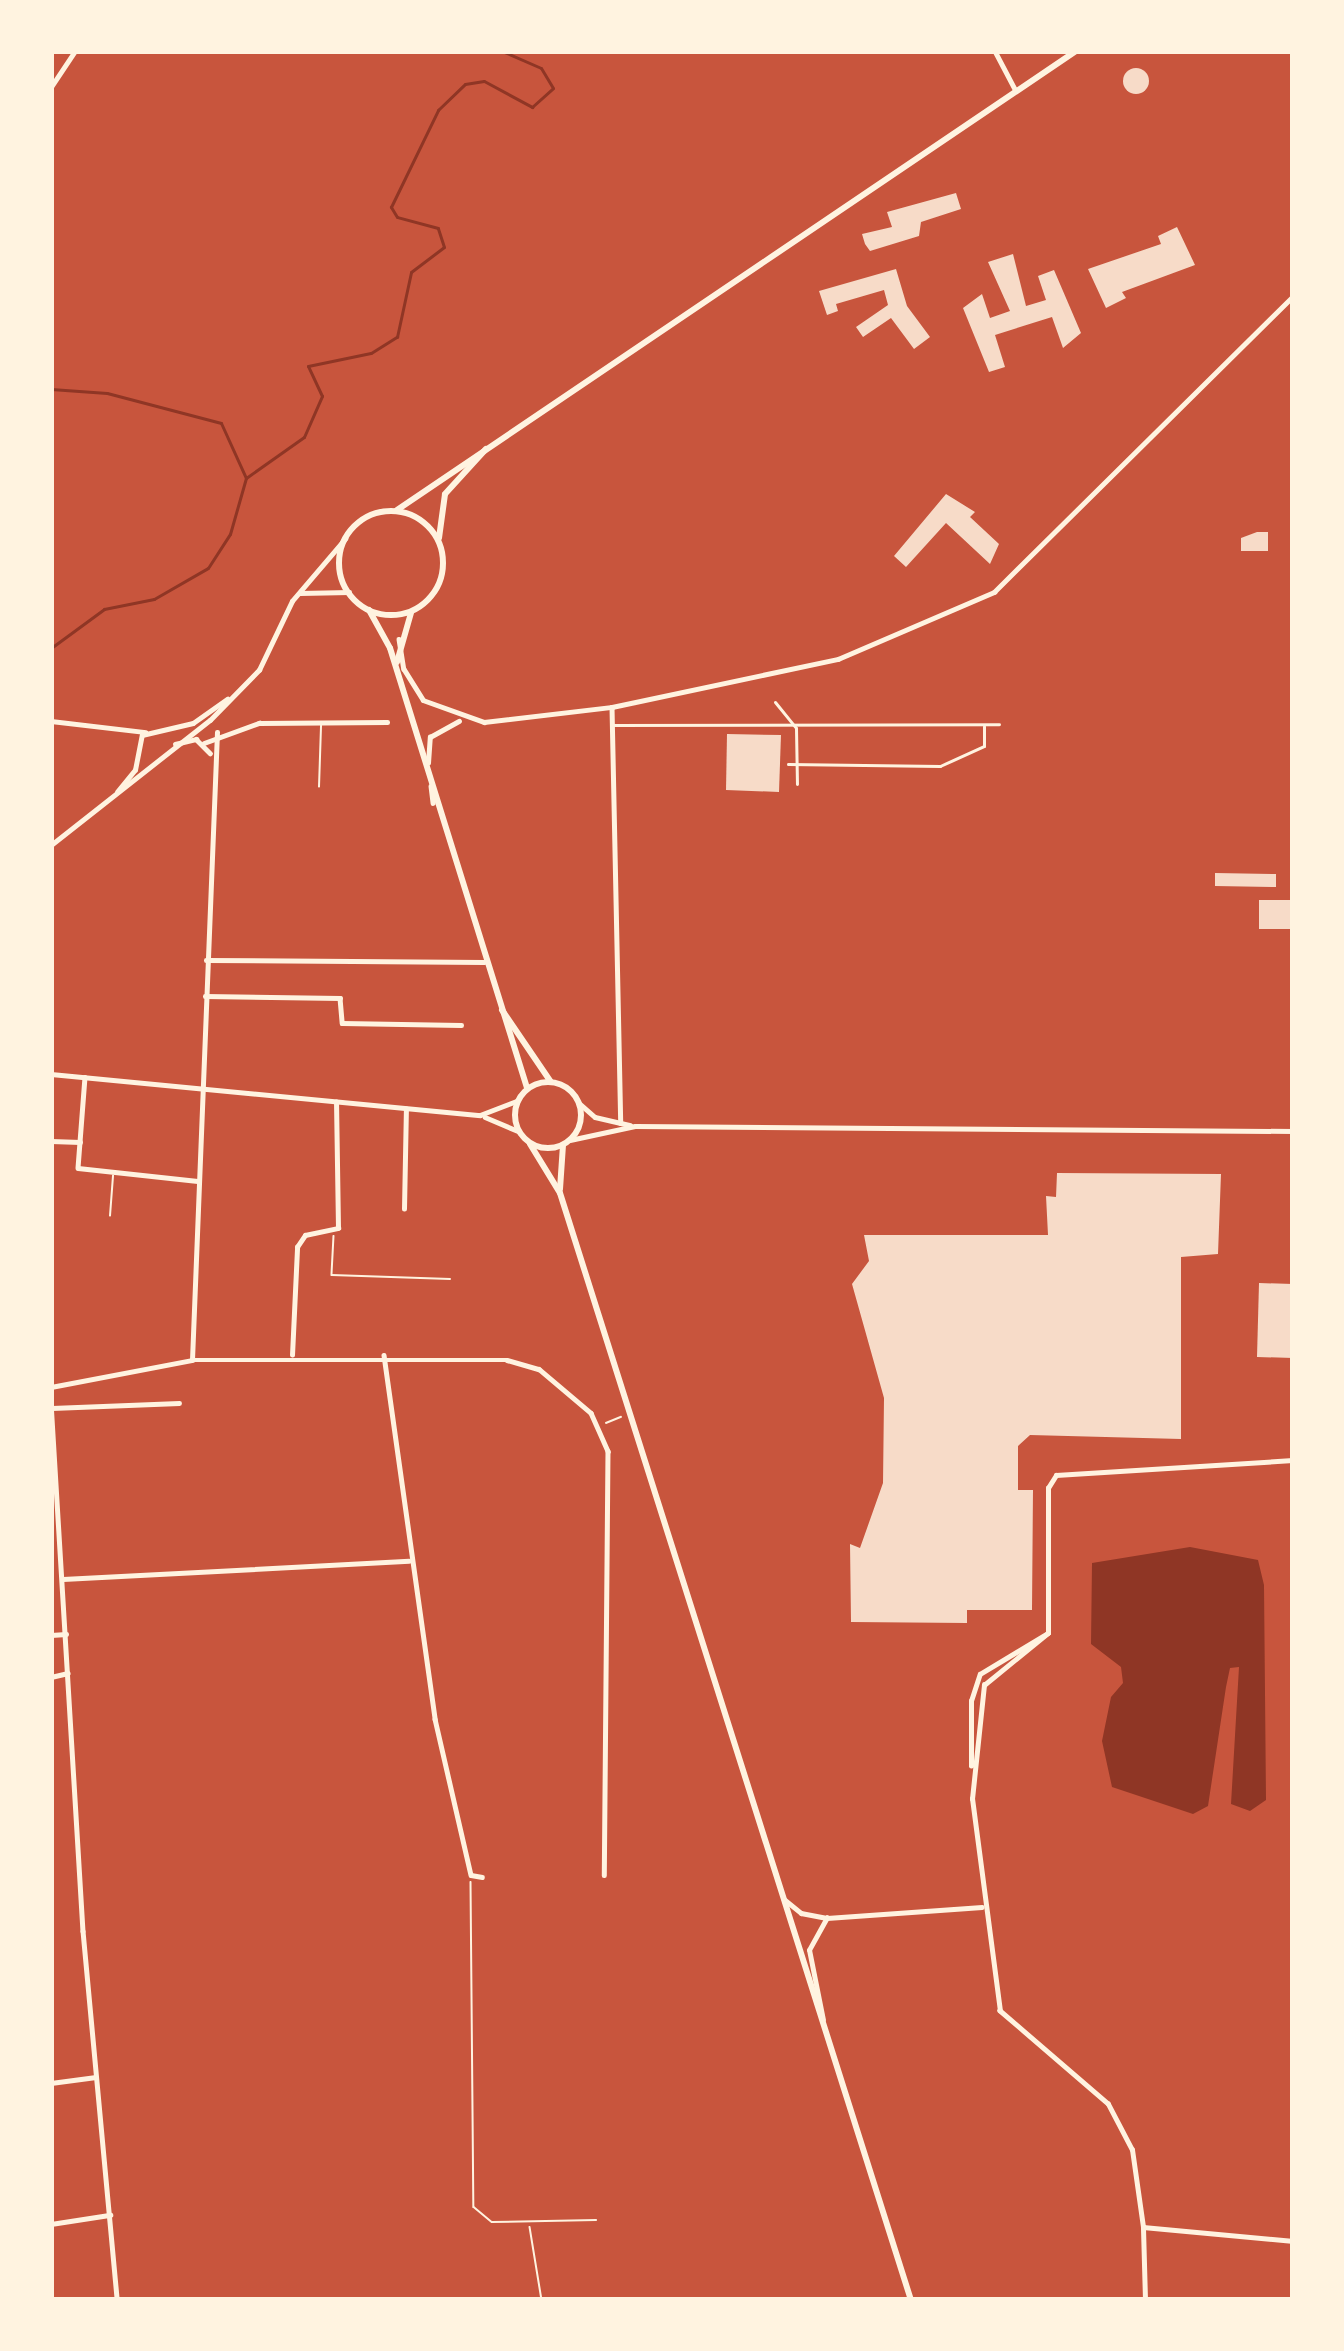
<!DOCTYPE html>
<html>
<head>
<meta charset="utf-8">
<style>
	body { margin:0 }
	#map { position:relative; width:1344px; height:2351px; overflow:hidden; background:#c8553d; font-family:Helvetica,sans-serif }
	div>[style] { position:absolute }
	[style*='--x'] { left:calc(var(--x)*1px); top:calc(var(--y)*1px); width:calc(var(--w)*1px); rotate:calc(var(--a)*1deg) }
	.water>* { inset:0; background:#8f3625 }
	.stream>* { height:3px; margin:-1.5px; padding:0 1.5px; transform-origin:1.5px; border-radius:1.5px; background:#8f3625 }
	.building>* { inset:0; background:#f7dbc8 }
	.round { border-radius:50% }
	.path>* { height:1.5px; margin:-0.75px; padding:0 0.75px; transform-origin:0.75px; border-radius:0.75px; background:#fff3e0 }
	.service>* { height:1.5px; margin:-0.75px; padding:0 0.75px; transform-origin:0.75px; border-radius:0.75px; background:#fff3e0 }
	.pedestrian>* { height:3px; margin:-1.5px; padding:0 1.5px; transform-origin:1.5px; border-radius:1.5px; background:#fff3e0 }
	.minor>* { height:4.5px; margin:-2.25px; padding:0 2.25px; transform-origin:2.25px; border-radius:2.25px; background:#fff3e0 }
	.tertiary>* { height:4.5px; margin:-2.25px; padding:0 2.25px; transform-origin:2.25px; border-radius:2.25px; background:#fff3e0 }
	.primary>* { height:6px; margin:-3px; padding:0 3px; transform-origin:3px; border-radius:3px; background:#fff3e0 }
	.primary>.ring { margin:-3px; padding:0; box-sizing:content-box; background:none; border:6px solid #fff3e0; border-radius:50% }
	span { translate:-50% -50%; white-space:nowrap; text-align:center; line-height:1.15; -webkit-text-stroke:9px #fff3e0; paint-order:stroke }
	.frame { position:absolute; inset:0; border:54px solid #fff3e0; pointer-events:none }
</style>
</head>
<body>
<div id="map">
	<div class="water">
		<i style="clip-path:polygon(1190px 1547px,1258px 1560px,1264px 1585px,1266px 1800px,1250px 1811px,1231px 1804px,1239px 1667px,1230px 1668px,1226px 1687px,1208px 1806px,1193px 1814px,1112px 1787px,1102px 1741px,1111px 1697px,1123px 1683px,1121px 1667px,1091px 1644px,1092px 1563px)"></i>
	</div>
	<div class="stream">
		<i style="--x:51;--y:389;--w:56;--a:4.1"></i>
		<i style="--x:107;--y:393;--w:118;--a:14.7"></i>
		<i style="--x:221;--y:423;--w:60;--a:65.6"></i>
		<i style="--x:51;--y:648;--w:66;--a:-36.3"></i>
		<i style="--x:104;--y:609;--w:51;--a:-11.3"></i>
		<i style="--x:154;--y:599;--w:62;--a:-29.9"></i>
		<i style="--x:208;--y:568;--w:40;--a:-57.1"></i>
		<i style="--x:230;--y:534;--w:58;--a:-74.1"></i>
		<i style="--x:246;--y:478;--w:71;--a:-35.3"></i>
		<i style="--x:304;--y:437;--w:45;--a:-66.3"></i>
		<i style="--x:322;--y:396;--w:33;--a:-115"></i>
		<i style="--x:308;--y:366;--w:64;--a:-11.7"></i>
		<i style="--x:371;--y:353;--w:31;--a:-32"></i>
		<i style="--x:397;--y:337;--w:66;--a:-77.8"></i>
		<i style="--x:411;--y:272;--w:41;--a:-37.1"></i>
		<i style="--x:444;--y:247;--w:20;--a:-108"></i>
		<i style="--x:438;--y:228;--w:42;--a:-165"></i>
		<i style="--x:397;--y:217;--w:12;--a:-121"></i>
		<i style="--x:391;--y:207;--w:108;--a:-64.1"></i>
		<i style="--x:438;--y:110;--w:37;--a:-44"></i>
		<i style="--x:465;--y:84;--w:19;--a:-9"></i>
		<i style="--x:484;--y:81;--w:55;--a:28.4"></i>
		<i style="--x:532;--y:107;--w:28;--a:-42"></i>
		<i style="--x:553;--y:88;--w:23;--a:-121"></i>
		<i style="--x:541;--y:68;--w:43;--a:-156.4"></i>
	</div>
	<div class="building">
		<i class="round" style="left:1123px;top:68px;width:26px;height:26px"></i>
		<i style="clip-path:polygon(956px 193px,961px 209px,921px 222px,919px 236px,870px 251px,865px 244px,862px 234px,892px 227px,887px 212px)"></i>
		<i style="clip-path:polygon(1177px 227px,1195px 265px,1122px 292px,1126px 298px,1106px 308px,1088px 269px,1161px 244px,1158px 236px)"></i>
		<i style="clip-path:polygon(1013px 254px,1026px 306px,1046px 300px,1038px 276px,1054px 270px,1081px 333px,1063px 348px,1052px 317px,995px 335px,1005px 367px,989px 372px,963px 308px,982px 294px,990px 318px,1010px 311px,988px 262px)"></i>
		<i style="clip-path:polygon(896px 269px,907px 306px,930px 337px,914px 349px,891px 318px,863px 337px,856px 327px,888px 305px,884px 290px,836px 304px,838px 311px,827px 315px,819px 291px)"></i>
		<i style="clip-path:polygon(946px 494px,975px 512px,970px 517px,999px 544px,990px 564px,946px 523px,906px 567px,894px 556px)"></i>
		<i style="clip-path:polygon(1257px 532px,1268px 532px,1268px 551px,1241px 551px,1241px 538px)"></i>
		<i style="clip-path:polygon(727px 734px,781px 735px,779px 792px,726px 790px)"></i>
		<i style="clip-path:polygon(1215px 873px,1276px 874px,1276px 887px,1215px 886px)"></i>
		<i style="clip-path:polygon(1259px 900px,1293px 900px,1293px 929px,1259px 929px)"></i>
		<i style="clip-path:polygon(1057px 1173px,1221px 1174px,1218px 1254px,1181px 1257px,1181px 1439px,1030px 1435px,1018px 1446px,1018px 1490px,1033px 1490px,1032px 1610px,967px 1610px,967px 1623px,851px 1622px,850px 1544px,860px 1548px,883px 1483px,884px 1398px,852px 1284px,869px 1261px,864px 1235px,1048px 1235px,1046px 1196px,1056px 1197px)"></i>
		<i style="clip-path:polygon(1259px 1283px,1293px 1284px,1293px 1358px,1257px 1357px)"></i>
	</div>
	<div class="path">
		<i style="--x:334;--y:1236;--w:39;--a:93"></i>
		<i style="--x:332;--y:1275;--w:118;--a:1.9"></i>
		<i style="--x:606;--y:1423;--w:16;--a:-22"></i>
		<i style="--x:471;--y:1882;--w:325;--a:89.5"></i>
		<i style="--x:474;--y:2207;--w:23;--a:40"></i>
		<i style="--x:492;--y:2222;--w:104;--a:-1.1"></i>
		<i style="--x:530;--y:2227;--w:74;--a:80.7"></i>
	</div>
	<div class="service">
		<i style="--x:319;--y:787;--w:61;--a:-88.1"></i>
		<i style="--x:110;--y:1216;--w:40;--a:-85.7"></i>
	</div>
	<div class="pedestrian">
		<i style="--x:775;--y:702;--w:33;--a:51"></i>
		<i style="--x:796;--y:728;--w:56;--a:89"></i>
		<i style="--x:613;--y:725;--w:386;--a:-0.1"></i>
		<i style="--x:788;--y:764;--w:152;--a:0.8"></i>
		<i style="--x:940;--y:766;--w:48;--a:-24.4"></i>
		<i style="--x:984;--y:746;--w:20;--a:-90"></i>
	</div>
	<div class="minor">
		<i style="--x:995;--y:51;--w:45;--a:62.3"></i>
		<i style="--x:51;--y:87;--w:43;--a:-56.3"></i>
		<i style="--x:399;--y:639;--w:30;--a:81"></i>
		<i style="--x:404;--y:669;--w:36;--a:58"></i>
		<i style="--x:423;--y:700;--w:65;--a:19.8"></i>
		<i style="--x:484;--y:722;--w:129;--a:-6.7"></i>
		<i style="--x:612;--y:707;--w:231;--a:-12"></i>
		<i style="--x:838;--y:659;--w:170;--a:-23.2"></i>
		<i style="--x:994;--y:592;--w:421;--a:-44.7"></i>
		<i style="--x:612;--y:707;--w:416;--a:88.8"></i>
		<i style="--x:204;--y:743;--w:59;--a:-20"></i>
		<i style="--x:259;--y:723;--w:128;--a:-0.4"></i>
		<i style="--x:175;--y:744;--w:22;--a:-13"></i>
		<i style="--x:196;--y:739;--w:20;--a:45"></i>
		<i style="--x:428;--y:763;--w:26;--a:-86"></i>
		<i style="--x:430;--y:737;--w:33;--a:-29"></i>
		<i style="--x:431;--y:786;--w:17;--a:83"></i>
		<i style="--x:206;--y:960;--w:278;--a:0.4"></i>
		<i style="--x:205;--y:996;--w:135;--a:0.8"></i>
		<i style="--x:340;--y:998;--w:25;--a:85"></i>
		<i style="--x:342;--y:1023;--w:119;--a:1"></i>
		<i style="--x:51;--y:1074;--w:431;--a:5.5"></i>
		<i style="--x:480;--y:1115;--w:40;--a:-21"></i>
		<i style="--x:85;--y:1077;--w:91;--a:94.4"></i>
		<i style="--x:78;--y:1168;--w:120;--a:6.2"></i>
		<i style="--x:579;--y:1103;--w:21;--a:41"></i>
		<i style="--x:595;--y:1117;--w:36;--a:13"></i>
		<i style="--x:485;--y:1117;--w:36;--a:23"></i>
		<i style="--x:570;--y:1140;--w:66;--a:-12.2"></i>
		<i style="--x:51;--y:1141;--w:29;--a:2"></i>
		<i style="--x:404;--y:1209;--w:100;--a:-88.9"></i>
		<i style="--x:292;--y:1355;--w:108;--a:-87.3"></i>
		<i style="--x:297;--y:1247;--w:14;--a:-56"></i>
		<i style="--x:305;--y:1235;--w:34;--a:-12"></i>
		<i style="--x:338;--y:1228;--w:126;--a:-90.9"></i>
		<i style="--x:384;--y:1355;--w:368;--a:82"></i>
		<i style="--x:435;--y:1719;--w:160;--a:77"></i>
		<i style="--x:471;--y:1875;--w:11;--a:10"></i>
		<i style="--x:192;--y:1360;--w:628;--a:-87.72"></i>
		<i style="--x:51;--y:1387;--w:144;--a:-10.8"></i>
		<i style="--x:192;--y:1360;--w:315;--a:0"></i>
		<i style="--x:507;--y:1360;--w:33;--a:16"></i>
		<i style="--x:539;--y:1369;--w:68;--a:40.2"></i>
		<i style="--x:591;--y:1413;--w:42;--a:65.9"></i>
		<i style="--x:608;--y:1451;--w:424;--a:90.5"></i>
		<i style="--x:51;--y:1402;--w:530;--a:86.54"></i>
		<i style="--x:83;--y:1931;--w:371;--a:84.7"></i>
		<i style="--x:52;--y:1408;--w:127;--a:-2.3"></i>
		<i style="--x:63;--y:1579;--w:346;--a:-3"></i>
		<i style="--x:51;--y:1635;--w:15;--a:-4"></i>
		<i style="--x:51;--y:1677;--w:17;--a:-13"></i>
		<i style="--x:971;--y:1766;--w:65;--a:-90"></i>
		<i style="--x:971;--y:1701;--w:28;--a:-72"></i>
		<i style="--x:980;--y:1674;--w:79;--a:-31.1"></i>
		<i style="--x:784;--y:1899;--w:22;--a:39"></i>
		<i style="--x:801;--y:1913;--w:26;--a:11"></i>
		<i style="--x:827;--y:1918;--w:155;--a:-4.1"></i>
		<i style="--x:823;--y:2020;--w:71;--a:-101.3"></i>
		<i style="--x:809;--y:1950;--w:37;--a:-61"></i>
		<i style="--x:51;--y:2083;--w:45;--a:-7.6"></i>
		<i style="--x:51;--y:2224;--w:60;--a:-8.7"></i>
		<i style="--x:1143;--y:2227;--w:78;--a:-98.1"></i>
		<i style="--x:1132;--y:2150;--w:52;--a:-117.6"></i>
		<i style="--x:1108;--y:2104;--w:143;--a:-139.3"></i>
		<i style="--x:1000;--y:2011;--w:214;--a:-97.5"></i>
		<i style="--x:972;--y:1799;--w:115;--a:-84"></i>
		<i style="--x:984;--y:1685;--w:82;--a:-39.1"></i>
		<i style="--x:1048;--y:1633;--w:145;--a:-90"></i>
		<i style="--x:1048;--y:1488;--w:15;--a:-58"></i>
		<i style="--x:1056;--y:1475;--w:237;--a:-3.6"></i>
		<i style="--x:1145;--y:2300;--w:73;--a:-91.6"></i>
		<i style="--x:1143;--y:2227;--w:151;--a:5.3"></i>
	</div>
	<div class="tertiary">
		<i style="--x:300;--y:593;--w:49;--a:-1.2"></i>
		<i style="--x:51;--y:721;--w:95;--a:6.7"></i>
		<i style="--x:117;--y:792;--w:28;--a:-51"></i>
		<i style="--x:135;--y:770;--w:36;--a:-79"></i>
		<i style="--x:142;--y:735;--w:52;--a:-13.2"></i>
		<i style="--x:193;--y:723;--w:42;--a:-35.2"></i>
		<i style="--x:51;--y:845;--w:202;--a:-38.2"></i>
		<i style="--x:210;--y:720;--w:70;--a:-45.6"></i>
		<i style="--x:259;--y:670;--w:76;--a:-64.4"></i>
		<i style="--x:292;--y:601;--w:82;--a:-49.5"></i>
		<i style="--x:636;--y:1126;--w:657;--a:0.44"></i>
	</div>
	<div class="primary">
		<i style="--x:397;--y:510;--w:820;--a:-34.06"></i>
		<i class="ring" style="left:339px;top:511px;width:98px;height:98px"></i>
		<i style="--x:439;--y:538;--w:44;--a:-82.2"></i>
		<i style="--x:445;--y:494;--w:61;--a:-47.7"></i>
		<i style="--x:369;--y:610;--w:43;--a:61.1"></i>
		<i style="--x:390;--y:648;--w:461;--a:72.7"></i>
		<i style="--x:397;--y:662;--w:51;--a:-74.1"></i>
		<i style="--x:502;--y:1010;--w:87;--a:55.8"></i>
		<i class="ring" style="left:515px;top:1082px;width:60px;height:60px"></i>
		<i style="--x:530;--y:1144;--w:57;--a:58.5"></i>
		<i style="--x:560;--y:1193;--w:1161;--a:72.41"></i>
		<i style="--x:560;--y:1189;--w:44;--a:-86.1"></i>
	</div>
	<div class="frame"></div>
</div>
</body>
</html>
